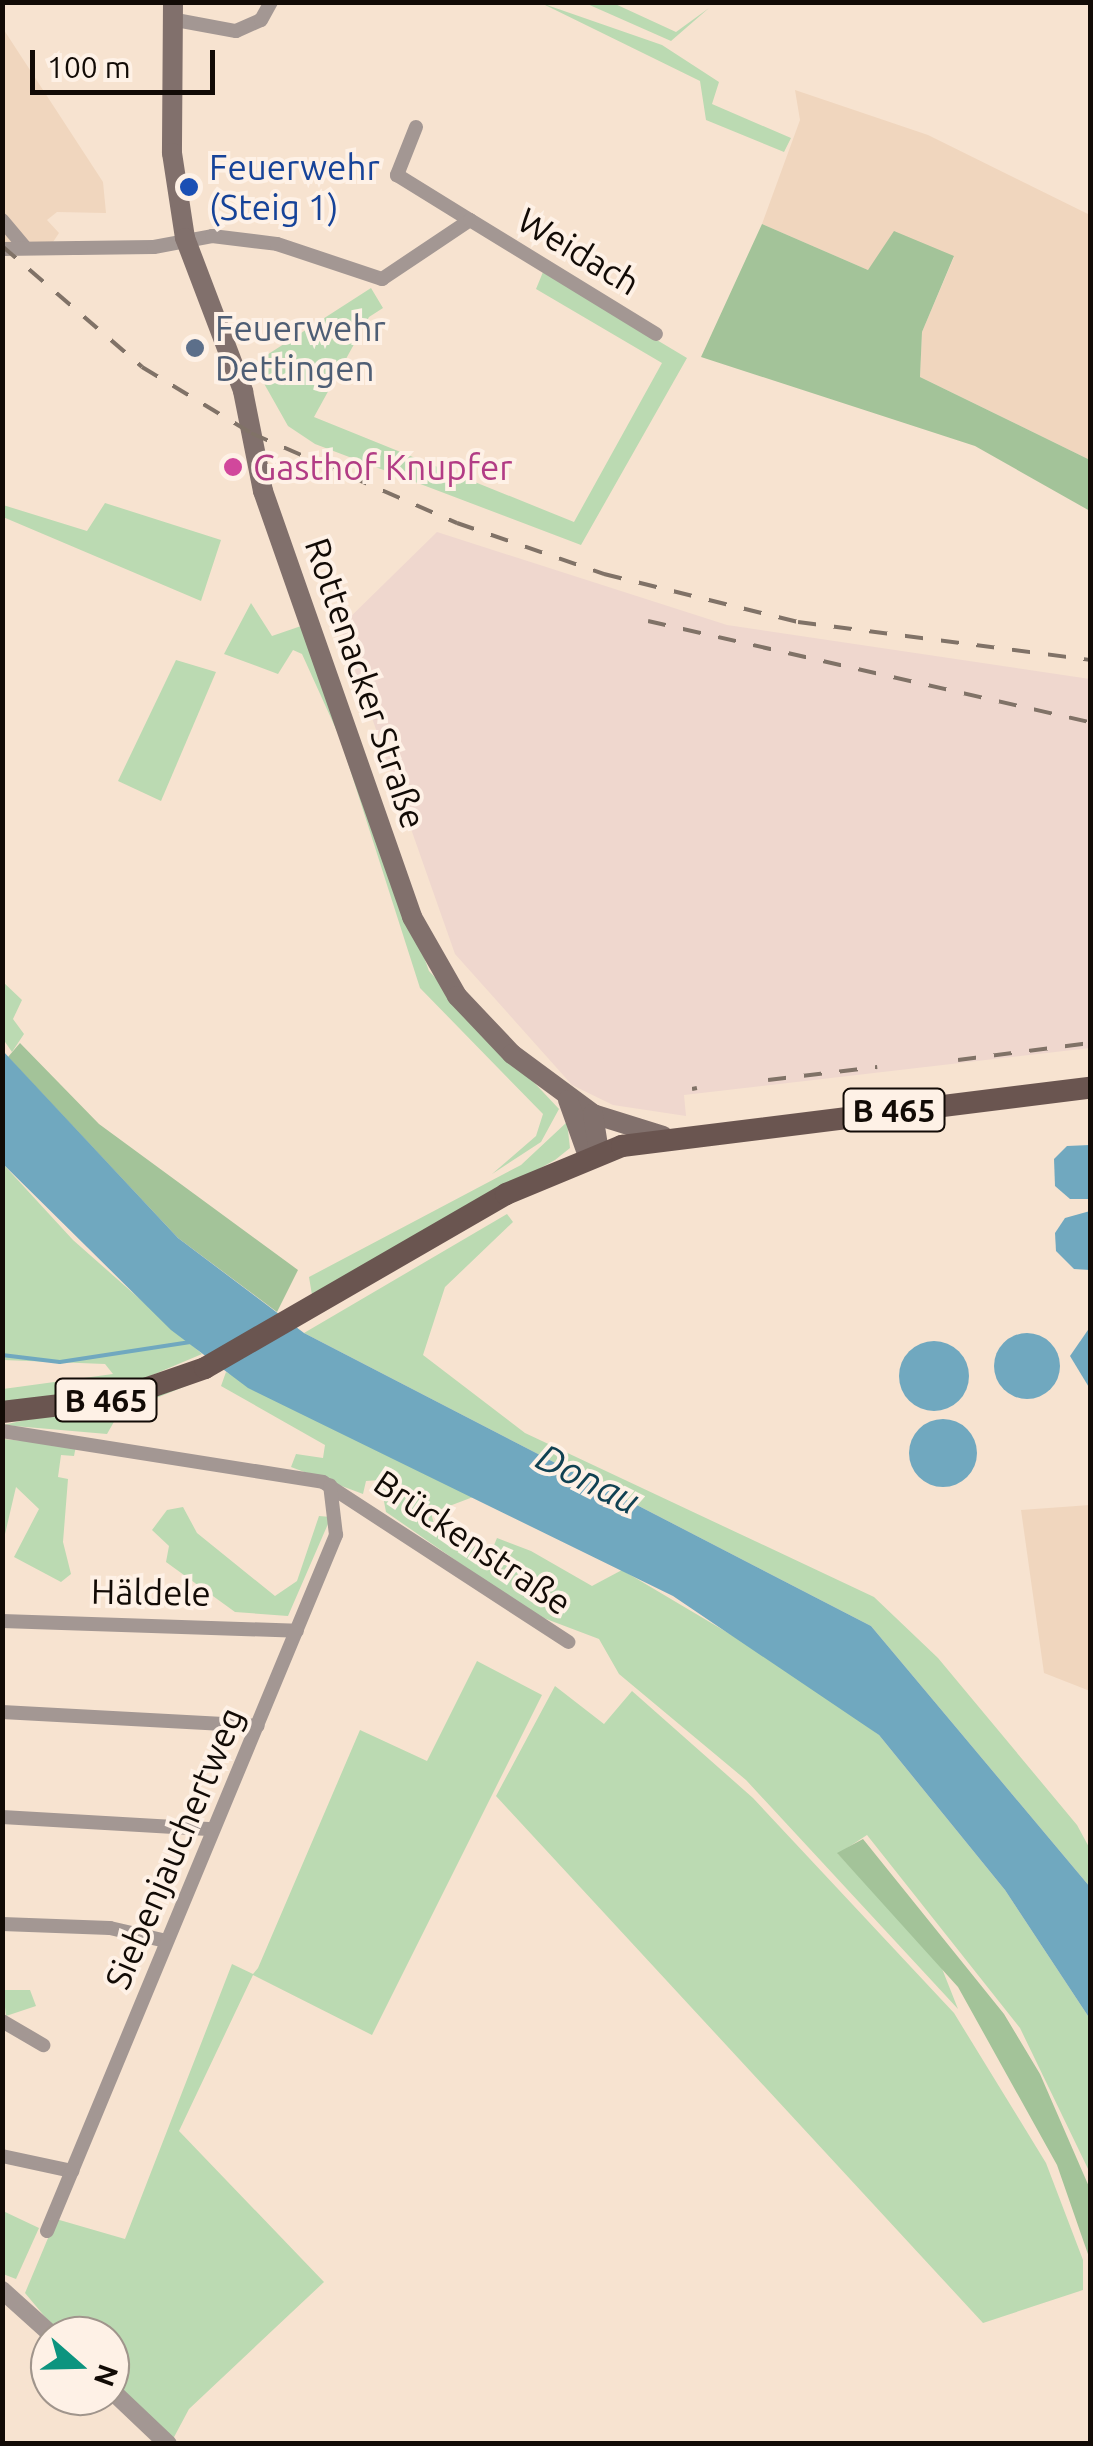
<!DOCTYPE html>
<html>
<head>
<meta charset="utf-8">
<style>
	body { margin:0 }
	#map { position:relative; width:1093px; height:2446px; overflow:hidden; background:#f7e3d0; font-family:Ubuntu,sans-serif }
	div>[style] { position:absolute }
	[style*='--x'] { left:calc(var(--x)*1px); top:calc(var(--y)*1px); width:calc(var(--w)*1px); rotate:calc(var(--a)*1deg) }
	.built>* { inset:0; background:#f0d6be }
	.industrial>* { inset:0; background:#efd7ce }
	.green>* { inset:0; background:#bbdab2 }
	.forest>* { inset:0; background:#a3c399 }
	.water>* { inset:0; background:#70a8bf }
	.round { border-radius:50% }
	.stream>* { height:4px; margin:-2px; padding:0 2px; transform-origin:2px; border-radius:2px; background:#70a8bf }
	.minor>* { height:14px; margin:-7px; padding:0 7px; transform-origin:7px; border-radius:7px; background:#a39793 }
	.tertiary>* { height:18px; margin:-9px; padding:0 9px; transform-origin:9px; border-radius:9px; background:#a39793 }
	.secondary>* { height:20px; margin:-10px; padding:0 10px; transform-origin:10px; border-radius:10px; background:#81706c }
	.primary>* { height:22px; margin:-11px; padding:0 11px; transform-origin:11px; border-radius:11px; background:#6a5550 }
	.rail>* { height:4px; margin-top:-2px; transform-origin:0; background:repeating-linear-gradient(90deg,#807267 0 18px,transparent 0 36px) }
	.dots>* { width:28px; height:28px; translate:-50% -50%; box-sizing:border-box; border:5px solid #fef1e6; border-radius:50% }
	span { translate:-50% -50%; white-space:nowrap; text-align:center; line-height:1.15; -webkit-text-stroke:8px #fef1e6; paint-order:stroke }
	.shield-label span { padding:2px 8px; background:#fef1e6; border:2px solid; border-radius:8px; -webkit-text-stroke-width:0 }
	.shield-label { font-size:32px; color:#120b06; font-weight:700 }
	.transit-label { font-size:35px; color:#164399 }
	.left { translate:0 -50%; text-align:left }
	.street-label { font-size:35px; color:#120b06 }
	.service-label { font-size:35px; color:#4e5e75 }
	.hotel-label { font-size:35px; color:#b23c85 }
	.water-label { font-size:38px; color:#104152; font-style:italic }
	.frame { position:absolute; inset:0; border:5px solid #120b06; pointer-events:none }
	.north { position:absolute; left:30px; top:2316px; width:100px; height:100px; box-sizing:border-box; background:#fef1e6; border:2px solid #a0958c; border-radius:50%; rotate:110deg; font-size:28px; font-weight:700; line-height:40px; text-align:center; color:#120b06 }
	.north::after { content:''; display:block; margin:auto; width:35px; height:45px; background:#0d947f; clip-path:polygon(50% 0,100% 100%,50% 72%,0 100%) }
	.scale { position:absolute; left:30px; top:50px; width:185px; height:45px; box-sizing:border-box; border:5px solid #120b06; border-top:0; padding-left:12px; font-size:30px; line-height:35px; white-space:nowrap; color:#120b06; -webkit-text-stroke:8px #fef1e6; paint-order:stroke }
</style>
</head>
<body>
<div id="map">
	<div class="built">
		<i style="clip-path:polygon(2px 27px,103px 182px,106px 213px,57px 212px,47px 220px,59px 233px,53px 242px,3px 242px)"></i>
		<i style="clip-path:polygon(795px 90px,928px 135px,1090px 215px,1090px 460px,920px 377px,922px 332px,954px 257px,868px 270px,762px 224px,800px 120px)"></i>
		<i style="clip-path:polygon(1090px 1505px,1090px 1691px,1044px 1673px,1021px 1510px)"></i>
	</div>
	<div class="industrial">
		<i style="clip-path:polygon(437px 532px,727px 625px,1090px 679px,1090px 1048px,684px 1095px,686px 1116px,613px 1105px,572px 1085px,455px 954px,340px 627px)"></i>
	</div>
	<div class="green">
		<i style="clip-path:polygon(541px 3px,662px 45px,719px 82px,712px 104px,791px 138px,784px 152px,706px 120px,700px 81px)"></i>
		<i style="clip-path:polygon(585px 3px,613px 3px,676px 32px,709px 8px,671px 41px)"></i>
		<i style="clip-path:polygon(543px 272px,687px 358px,581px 545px,315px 444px,288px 426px,253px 364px,371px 288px,383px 308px,369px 317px,314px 417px,574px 522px,662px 363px,536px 289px)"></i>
		<i style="clip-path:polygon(105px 503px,221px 540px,201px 601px,3px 517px,3px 505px,87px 531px)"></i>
		<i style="clip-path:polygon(251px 603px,272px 636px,304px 625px,429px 971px,559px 1109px,541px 1142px,492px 1174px,536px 1136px,543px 1114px,420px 988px,340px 738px,302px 654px,293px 650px,278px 674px,224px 654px)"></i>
		<i style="clip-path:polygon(176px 660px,216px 672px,161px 801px,118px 781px)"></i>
		<i style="clip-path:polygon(2px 981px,22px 1000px,13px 1019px,24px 1034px,12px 1052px,3px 1039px)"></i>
		<i style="clip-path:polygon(567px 1122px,570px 1148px,555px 1160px,312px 1295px,309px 1277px,521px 1165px)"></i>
		<i style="clip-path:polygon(3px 1164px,73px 1240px,202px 1354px,117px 1390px,3px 1404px,3px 1389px,113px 1374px,105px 1364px,3px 1360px)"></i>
		<i style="clip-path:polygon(507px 1214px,513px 1222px,445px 1287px,423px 1355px,525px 1433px,874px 1597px,938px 1658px,1077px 1825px,1090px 1849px,1090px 1887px,871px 1626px,304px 1333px)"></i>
		<i style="clip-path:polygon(226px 1372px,473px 1497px,431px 1513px,434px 1524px,490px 1555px,497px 1538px,531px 1551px,592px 1586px,622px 1570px,799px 1675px,879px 1735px,1005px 1890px,1090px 2019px,1090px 2173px,1020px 2028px,867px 1835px,838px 1854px,939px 1961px,958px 2009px,746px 1780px,619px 1674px,599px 1639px,533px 1614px,386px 1512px,380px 1480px,366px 1481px,363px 1494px,291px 1467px,296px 1454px,323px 1458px,325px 1445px,221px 1386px)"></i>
		<i style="clip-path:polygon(196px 1382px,119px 1413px,107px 1434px,3px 1425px)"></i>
		<i style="clip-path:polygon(3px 1439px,76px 1446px,74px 1456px,61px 1455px,58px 1477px,68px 1479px,63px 1542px,71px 1574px,61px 1582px,14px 1557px,39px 1509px,16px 1487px,2px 1547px)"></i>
		<i style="clip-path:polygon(183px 1507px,197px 1533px,275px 1596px,297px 1581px,319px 1516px,331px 1517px,288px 1616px,235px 1612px,166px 1562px,169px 1546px,152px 1530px,167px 1510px)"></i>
		<i style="clip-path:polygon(477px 1661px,542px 1695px,372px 2035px,253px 1975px,179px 2131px,324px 2282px,189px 2409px,173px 2439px,110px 2382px,110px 2336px,61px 2336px,25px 2293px,56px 2219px,125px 2239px,232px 1964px,253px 1974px,258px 1968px,360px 1730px,427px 1761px)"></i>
		<i style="clip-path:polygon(555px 1686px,604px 1724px,632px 1691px,753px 1798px,954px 2013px,1046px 2163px,1083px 2260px,1083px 2290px,983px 2323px,496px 1796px)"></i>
		<i style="clip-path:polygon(3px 1990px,30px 1990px,36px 2006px,6px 2016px)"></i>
		<i style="clip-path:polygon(3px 2211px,39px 2228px,16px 2279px,3px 2274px)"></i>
	</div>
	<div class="forest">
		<i style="clip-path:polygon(762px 224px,868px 270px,894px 231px,954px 256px,922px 332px,920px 377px,1090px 460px,1090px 511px,975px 446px,701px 357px)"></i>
		<i style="clip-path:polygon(20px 1043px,99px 1124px,298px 1270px,277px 1312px,178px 1238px,8px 1057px)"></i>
		<i style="clip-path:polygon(863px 1839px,1004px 2014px,1040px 2074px,1090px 2189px,1090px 2260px,1057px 2165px,958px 1987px,837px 1853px)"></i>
	</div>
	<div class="water">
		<i style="clip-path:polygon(3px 1051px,178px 1238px,304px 1333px,871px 1626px,1090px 1887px,1090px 2019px,1005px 1890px,879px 1735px,673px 1596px,248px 1388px,171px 1330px,3px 1164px)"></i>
		<i style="clip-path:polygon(1090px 1145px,1090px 1199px,1070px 1199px,1055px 1186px,1054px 1159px,1067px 1146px)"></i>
		<i style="clip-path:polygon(1090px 1211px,1090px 1270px,1074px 1269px,1056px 1251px,1055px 1233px,1065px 1218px)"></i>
		<i style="clip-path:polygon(1090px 1327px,1090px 1389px,1070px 1356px)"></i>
		<i class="round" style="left:994px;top:1333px;width:66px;height:66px"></i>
		<i class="round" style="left:899px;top:1341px;width:70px;height:70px"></i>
		<i class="round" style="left:909px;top:1419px;width:68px;height:68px"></i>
	</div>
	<div class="stream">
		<i style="--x:2;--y:1355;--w:58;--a:6.9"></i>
		<i style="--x:60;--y:1362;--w:132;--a:-8.7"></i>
	</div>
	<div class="minor">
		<i style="--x:176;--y:20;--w:61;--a:10.4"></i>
		<i style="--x:236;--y:31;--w:27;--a:-24"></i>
		<i style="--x:261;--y:20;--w:21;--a:-61"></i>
		<i style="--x:416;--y:127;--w:52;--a:111.6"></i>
		<i style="--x:397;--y:175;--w:86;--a:31.7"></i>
		<i style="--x:2;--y:220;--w:34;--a:50"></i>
		<i style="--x:2;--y:249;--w:152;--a:-0.8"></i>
		<i style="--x:154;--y:247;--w:59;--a:-10.7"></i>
		<i style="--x:212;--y:236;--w:65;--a:7"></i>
		<i style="--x:277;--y:244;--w:111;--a:18.4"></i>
		<i style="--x:382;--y:279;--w:106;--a:-33.8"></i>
		<i style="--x:470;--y:220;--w:218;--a:31.5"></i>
		<i style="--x:2;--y:1431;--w:325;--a:9"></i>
		<i style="--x:323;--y:1482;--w:293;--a:33.1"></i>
		<i style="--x:2;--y:1621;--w:295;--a:1.9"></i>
		<i style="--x:2;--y:1712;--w:256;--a:3.1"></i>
		<i style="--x:2;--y:1817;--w:211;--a:3.3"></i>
		<i style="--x:2;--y:1924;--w:108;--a:2.1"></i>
		<i style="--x:110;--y:1928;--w:57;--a:13.1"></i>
		<i style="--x:2;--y:2021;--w:48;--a:30.3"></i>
		<i style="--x:2;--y:2156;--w:72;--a:12.1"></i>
		<i style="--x:47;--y:2231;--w:754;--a:-67.45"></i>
		<i style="--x:336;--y:1535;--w:50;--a:-96.8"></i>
	</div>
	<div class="tertiary">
		<i style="--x:2;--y:2290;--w:69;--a:42"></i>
		<i style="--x:110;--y:2389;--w:80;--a:43.5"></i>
	</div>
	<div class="secondary">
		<i style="--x:173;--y:2;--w:151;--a:90.4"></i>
		<i style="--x:172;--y:153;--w:86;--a:81.3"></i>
		<i style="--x:185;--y:238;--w:164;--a:69.2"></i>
		<i style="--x:243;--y:391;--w:102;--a:78.7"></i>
		<i style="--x:263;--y:491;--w:451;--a:70.7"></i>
		<i style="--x:412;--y:917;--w:91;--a:60.3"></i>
		<i style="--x:457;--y:996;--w:80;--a:46.5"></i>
		<i style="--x:512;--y:1054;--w:101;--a:36.5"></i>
		<i style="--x:593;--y:1114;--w:73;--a:17.4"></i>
		<i style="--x:568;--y:1100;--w:59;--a:70.3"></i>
		<i style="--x:593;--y:1114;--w:39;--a:81"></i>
	</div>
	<div class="primary">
		<i style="--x:2;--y:1412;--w:118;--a:-6.8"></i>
		<i style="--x:119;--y:1398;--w:91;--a:-19.2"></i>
		<i style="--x:205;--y:1368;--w:348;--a:-30"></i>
		<i style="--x:506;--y:1194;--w:126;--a:-22.5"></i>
		<i style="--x:622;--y:1146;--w:472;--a:-7.1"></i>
	</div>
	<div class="rail">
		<i style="--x:2;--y:246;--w:185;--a:40.8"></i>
		<i style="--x:142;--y:367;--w:127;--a:31.2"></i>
		<i style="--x:251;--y:433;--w:225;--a:23.6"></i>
		<i style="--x:457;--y:523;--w:156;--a:19.1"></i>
		<i style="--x:604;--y:574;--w:200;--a:13.9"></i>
		<i style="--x:798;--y:622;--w:294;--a:7.4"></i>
		<i style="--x:648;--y:621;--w:453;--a:12.9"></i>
		<i style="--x:958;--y:1060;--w:133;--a:-7.3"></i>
		<i style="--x:768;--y:1080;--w:110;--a:-6.8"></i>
		<i style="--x:692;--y:1089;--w:5;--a:-11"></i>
	</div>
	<div class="dots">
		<i style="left:189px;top:187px;background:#1a4fb4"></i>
		<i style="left:195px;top:348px;background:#5c6f8a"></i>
		<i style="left:233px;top:467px;background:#d1479c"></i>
	</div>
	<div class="shield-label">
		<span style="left:894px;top:1110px">B 465</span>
		<span style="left:106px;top:1400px">B 465</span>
	</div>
	<div class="transit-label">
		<span class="left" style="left:209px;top:187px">Feuerwehr<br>(Steig 1)</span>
	</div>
	<div class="street-label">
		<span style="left:579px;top:251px;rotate:31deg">Weidach</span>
		<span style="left:366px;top:683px;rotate:71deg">Rottenacker Straße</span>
		<span style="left:473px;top:1542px;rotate:34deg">Brückenstraße</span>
		<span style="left:151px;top:1592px;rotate:1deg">Häldele</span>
		<span style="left:174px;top:1848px;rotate:-67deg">Siebenjauchertweg</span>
	</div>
	<div class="service-label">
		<span class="left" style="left:215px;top:348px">Feuerwehr<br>Dettingen</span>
	</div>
	<div class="hotel-label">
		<span class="left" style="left:253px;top:467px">Gasthof Knupfer</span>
	</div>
	<div class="water-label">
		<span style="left:588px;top:1479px;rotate:27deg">Donau</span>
	</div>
	<div class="frame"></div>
	<div class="north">N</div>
	<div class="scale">100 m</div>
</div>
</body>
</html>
